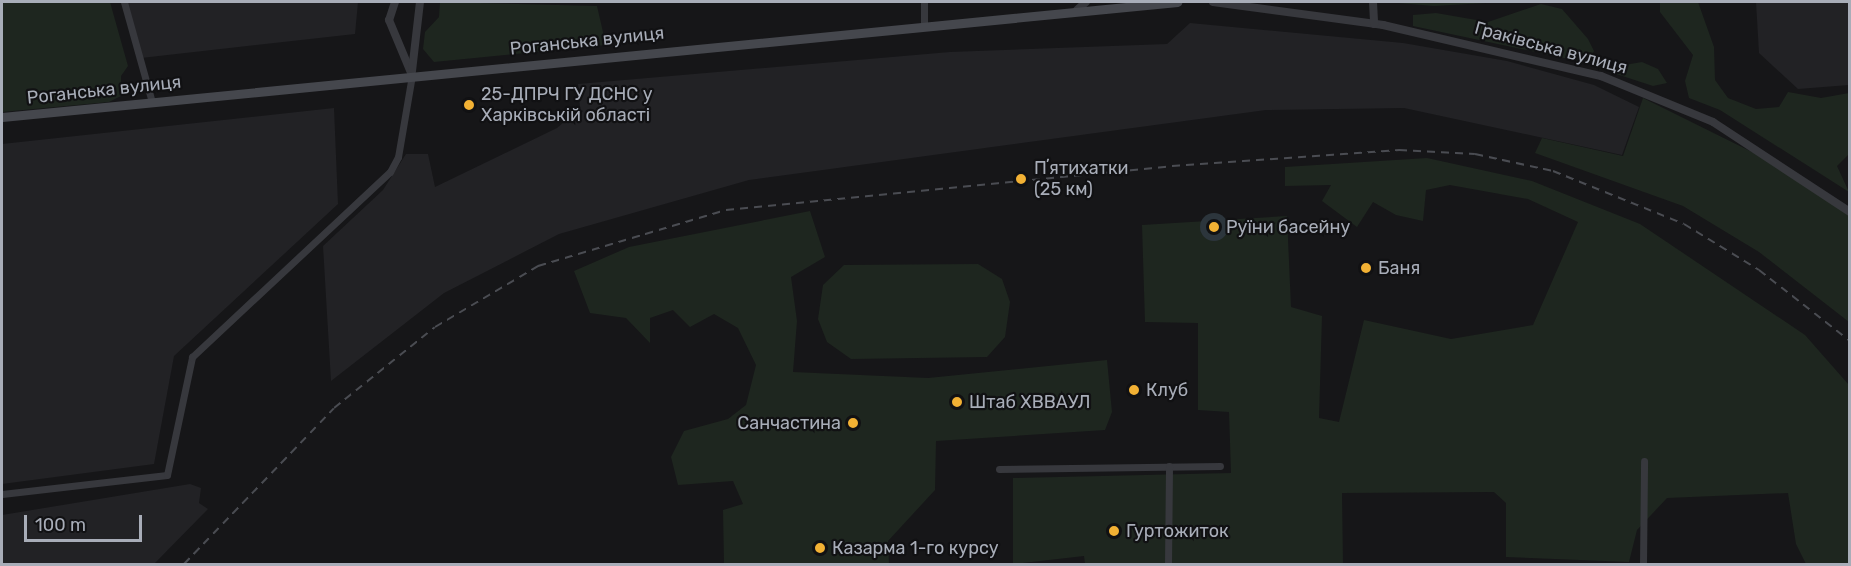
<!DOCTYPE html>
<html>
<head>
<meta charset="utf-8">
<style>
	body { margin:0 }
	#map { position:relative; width:1851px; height:566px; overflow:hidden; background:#161618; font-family:Rubik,sans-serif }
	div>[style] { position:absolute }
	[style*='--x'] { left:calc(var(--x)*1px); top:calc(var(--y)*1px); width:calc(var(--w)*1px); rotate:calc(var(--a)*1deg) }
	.built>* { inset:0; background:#222225 }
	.green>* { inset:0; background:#1e261f }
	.water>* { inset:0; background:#2c353c }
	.round { border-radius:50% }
	.minor>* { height:7px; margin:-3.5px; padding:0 3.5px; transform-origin:3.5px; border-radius:3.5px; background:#37383d }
	.tertiary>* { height:8px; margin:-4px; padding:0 4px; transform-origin:4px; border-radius:4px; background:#37383d }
	.secondary>* { height:9px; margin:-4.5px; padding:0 4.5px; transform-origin:4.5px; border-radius:4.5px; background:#45474d }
	.rail>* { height:2px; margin-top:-1px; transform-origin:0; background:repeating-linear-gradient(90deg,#4a4c52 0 8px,transparent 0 14px) }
	.dots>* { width:16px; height:16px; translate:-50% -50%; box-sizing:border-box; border:3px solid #111113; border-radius:50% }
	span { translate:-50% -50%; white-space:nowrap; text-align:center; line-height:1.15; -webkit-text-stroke:4.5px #111113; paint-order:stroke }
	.street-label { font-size:18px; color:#a8adb8 }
	.poi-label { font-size:18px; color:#a8adb8 }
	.left { translate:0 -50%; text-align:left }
	.right { translate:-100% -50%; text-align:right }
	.frame { position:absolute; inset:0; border:3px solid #a8adb8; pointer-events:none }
	.scale { position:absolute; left:24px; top:515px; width:118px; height:27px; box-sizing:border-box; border:3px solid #a8adb8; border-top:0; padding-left:8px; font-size:18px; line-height:21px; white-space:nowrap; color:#a8adb8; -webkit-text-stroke:4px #111113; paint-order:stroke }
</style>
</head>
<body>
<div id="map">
	<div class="built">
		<i style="clip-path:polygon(125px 2px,358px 2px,355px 34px,141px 58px)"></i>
		<i style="clip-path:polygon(1756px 2px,1849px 2px,1849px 85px,1798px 89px,1759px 53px)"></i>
		<i style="clip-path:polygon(1190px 23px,1403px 43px,1507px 61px,1594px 85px,1639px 107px,1622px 155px,1404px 108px,1266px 110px,749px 180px,559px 234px,444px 293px,331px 381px,323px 246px,383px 190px,406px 154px,428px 154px,435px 187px,557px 128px,580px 108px,578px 84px,950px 52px,1167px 44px)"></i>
		<i style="clip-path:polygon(334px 108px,338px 204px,174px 356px,154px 464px,2px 484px,2px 144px)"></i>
		<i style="clip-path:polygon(190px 484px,201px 488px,199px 503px,208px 509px,154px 564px,2px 564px,2px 515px)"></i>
	</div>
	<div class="green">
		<i style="clip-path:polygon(2px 2px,110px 2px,128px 66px,121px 76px,121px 96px,109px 102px,2px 112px)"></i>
		<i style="clip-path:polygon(440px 2px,597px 6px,606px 45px,434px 62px,423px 49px,425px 32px,439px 17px)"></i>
		<i style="clip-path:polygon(1386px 2px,1503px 2px,1434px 6px)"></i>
		<i style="clip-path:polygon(1660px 2px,1698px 2px,1714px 47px,1715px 80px,1728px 98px,1756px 109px,1779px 107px,1788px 92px,1821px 98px,1849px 93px,1849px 154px,1837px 166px,1849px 192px,1720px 110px,1689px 98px,1685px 81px,1693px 55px,1660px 12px)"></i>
		<i style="clip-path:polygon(1541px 4px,1562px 9px,1588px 39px,1594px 51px,1588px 63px,1413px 26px,1413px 15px,1436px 13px,1488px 22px)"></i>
		<i style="clip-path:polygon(1642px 62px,1658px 69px,1667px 83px,1653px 86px,1601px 69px)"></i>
		<i style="clip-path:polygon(1643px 98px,1758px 155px,1849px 215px,1849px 322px,1759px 252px,1683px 206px,1535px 153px,1542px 138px,1623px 156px)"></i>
		<i style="clip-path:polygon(1427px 158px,1532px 181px,1640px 224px,1805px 335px,1849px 385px,1849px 564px,1806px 564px,1796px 544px,1788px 493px,1667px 498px,1637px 530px,1629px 562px,1506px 557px,1506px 503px,1494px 492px,1342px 493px,1343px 564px,1085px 564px,1084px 556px,1013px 564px,1013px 478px,1231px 473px,1229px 412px,1198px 410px,1198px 323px,1145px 322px,1142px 225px,1287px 216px,1291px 307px,1322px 316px,1319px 418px,1339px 422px,1364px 320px,1451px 339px,1533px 325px,1578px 222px,1528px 199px,1450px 185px,1426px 190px,1423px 221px,1396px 215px,1373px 202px,1357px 227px,1322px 201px,1331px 185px,1285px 186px,1285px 167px)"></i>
		<i style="clip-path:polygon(810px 211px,825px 257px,791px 277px,797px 321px,793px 372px,928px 378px,1107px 360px,1112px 412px,1105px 430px,936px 441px,935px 490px,888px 541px,889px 564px,724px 564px,723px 510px,743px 504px,733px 481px,678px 485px,671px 457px,684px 431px,728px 419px,746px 405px,756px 365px,738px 328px,714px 314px,690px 327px,673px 310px,650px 318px,650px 343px,626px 318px,590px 313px,574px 271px,629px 247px)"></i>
		<i style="clip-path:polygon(978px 264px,1002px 279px,1010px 302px,1005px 337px,987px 357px,851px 359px,827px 342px,818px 319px,823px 285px,844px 265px)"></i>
	</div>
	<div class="water">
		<i class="round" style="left:1200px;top:213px;width:28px;height:28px"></i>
	</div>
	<div class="minor">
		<i style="--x:124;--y:2;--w:104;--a:74.4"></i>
		<i style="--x:924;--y:24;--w:22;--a:-90"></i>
		<i style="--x:999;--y:469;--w:221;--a:-0.8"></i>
		<i style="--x:2;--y:494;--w:166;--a:-6.6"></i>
		<i style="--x:167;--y:475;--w:121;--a:-78"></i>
		<i style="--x:192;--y:357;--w:271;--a:-43.1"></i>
		<i style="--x:390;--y:172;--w:17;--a:-62"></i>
		<i style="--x:398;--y:157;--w:83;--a:-80.3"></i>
		<i style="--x:1168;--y:564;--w:98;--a:-89.4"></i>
		<i style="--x:1643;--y:564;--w:103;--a:-89.4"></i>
	</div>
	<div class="tertiary">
		<i style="--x:395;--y:2;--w:19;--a:108"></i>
		<i style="--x:389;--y:20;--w:60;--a:67.3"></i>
		<i style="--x:1213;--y:2;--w:172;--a:7.7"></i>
		<i style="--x:1383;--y:25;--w:224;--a:13.2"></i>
		<i style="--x:1601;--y:76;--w:121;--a:22.3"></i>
		<i style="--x:1713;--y:122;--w:164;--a:33.3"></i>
		<i style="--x:1373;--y:2;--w:22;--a:87"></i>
		<i style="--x:1077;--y:10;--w:12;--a:-42"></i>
		<i style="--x:412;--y:71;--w:69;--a:-83.4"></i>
	</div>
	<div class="secondary">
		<i style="--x:2;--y:117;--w:1181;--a:-5.59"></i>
	</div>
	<div class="rail">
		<i style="--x:184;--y:564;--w:216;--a:-46.1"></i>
		<i style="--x:334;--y:408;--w:129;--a:-38.7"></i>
		<i style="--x:435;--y:327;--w:120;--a:-30.6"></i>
		<i style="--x:538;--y:266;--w:196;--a:-16.6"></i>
		<i style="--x:726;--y:210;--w:448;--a:-5.6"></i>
		<i style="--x:1172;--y:166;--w:228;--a:-4"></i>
		<i style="--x:1399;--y:150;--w:76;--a:3"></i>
		<i style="--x:1475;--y:154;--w:80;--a:12.3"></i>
		<i style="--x:1553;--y:171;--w:141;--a:22"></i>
		<i style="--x:1684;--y:224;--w:88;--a:31.5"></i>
		<i style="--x:1759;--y:270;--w:115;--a:38"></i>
	</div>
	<div class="dots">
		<i style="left:469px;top:105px;background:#f2b134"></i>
		<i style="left:1021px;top:179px;background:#f2b134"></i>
		<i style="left:1214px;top:227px;background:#f2b134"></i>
		<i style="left:1366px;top:268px;background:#f2b134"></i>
		<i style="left:1134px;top:390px;background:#f2b134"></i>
		<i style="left:957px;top:402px;background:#f2b134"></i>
		<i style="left:853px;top:423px;background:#f2b134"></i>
		<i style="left:1114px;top:531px;background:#f2b134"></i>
		<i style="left:820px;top:548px;background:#f2b134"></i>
	</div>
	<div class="street-label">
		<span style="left:587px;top:41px;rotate:-6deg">Роганська вулиця</span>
		<span style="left:1551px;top:48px;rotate:15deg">Граківська вулиця</span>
		<span style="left:104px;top:90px;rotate:-6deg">Роганська вулиця</span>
	</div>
	<div class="poi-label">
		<span class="left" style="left:481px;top:105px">25-ДПРЧ ГУ ДСНС у<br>Харківській області</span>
		<span class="left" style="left:1034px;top:179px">Пʼятихатки<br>(25 км)</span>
		<span class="left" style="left:1226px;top:227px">Руїни басейну</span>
		<span class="left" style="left:1378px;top:268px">Баня</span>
		<span class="left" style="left:1146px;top:390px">Клуб</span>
		<span class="left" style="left:969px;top:402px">Штаб ХВВАУЛ</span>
		<span class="right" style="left:841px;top:423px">Санчастина</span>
		<span class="left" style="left:1126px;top:531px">Гуртожиток</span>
		<span class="left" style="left:832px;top:548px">Казарма 1-го курсу</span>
	</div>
	<div class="frame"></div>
	<div class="scale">100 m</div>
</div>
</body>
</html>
